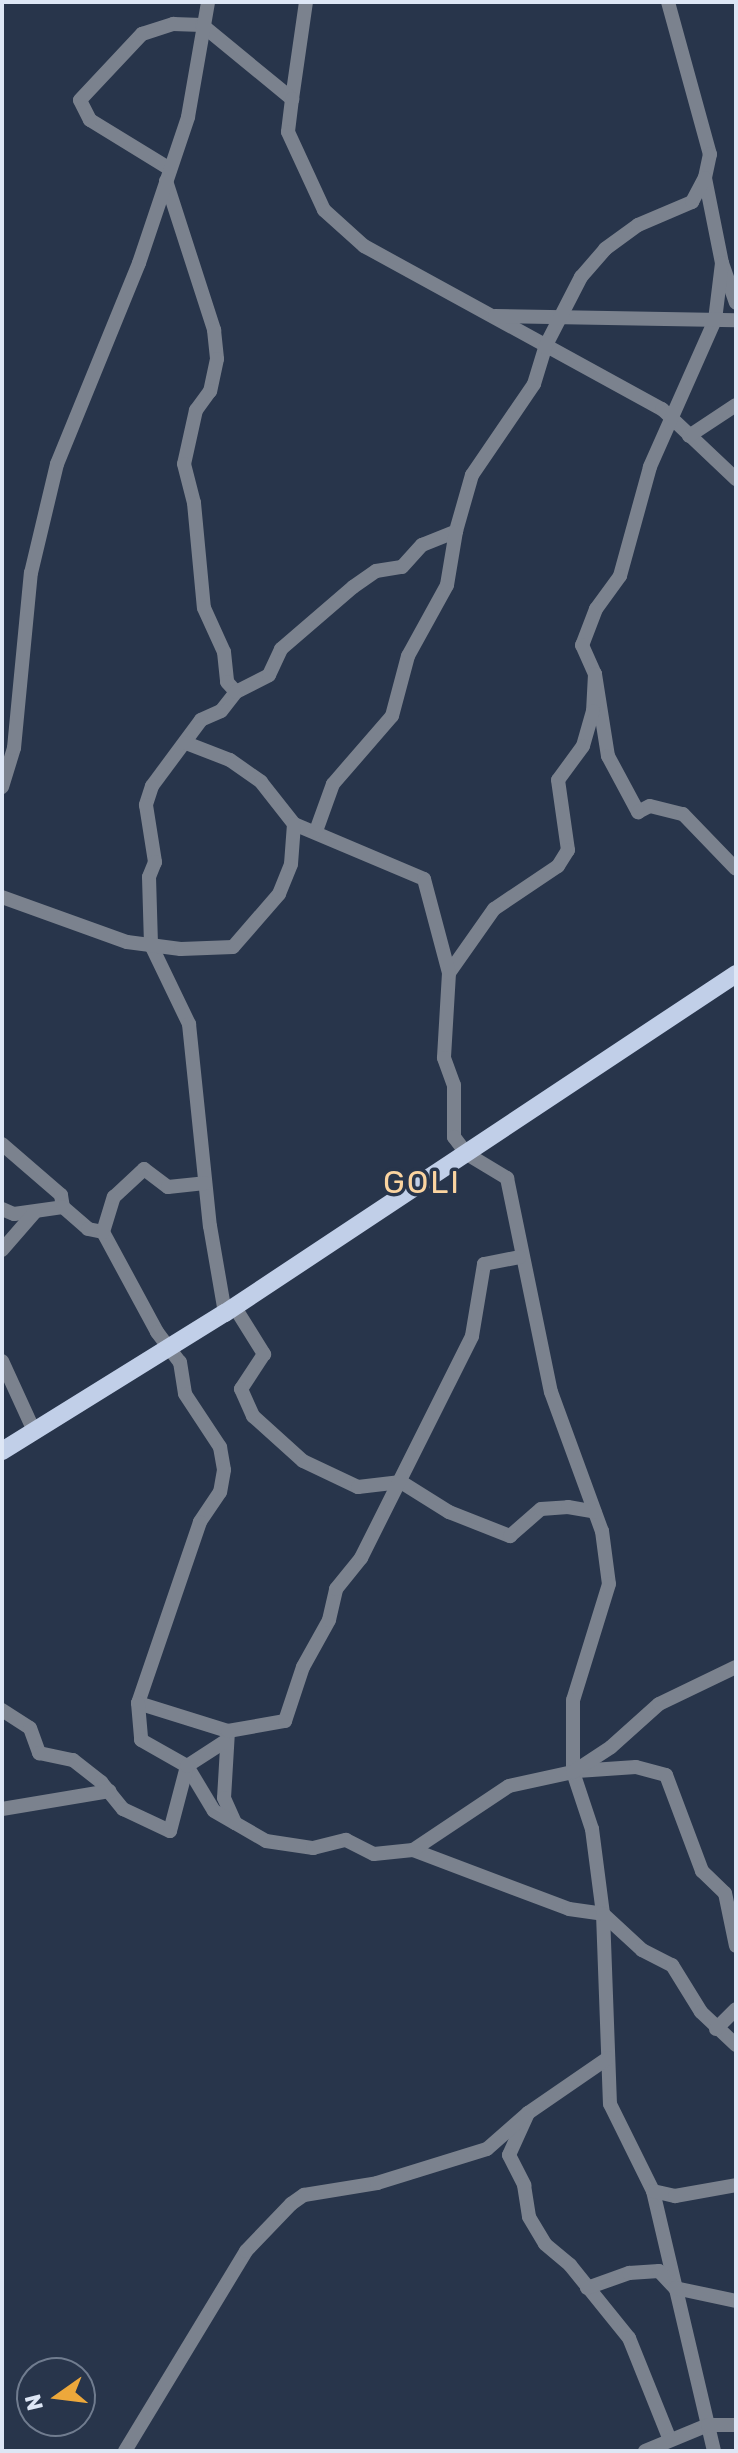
<!DOCTYPE html>
<html>
<head>
<meta charset="utf-8">
<style>
	body { margin:0 }
	#map { position:relative; width:738px; height:2453px; overflow:hidden; background:#28354b; font-family:Rubik,sans-serif }
	div>[style] { position:absolute }
	[style*='--x'] { left:calc(var(--x)*1px); top:calc(var(--y)*1px); width:calc(var(--w)*1px); rotate:calc(var(--a)*1deg) }
	.minor>* { height:14px; margin:-7px; padding:0 7px; transform-origin:7px; border-radius:7px; background:#7b828e }
	.major>* { height:18px; margin:-9px; padding:0 9px; transform-origin:9px; border-radius:9px; background:#c1cfe8 }
	span { translate:-50% -50%; white-space:nowrap; text-align:center; line-height:1.15; -webkit-text-stroke:7px #28354b; paint-order:stroke }
	.quarter-label { font-size:32px; color:#fbd4a0; letter-spacing:2px }
	.frame { position:absolute; inset:0; border:4px solid #dde6f5; pointer-events:none }
	.north { position:absolute; left:16px; top:2357px; width:80px; height:80px; box-sizing:border-box; background:#28354b; border:2px solid #707c8f; border-radius:50%; rotate:256deg; font-size:22px; font-weight:700; line-height:32px; text-align:center; color:#dde6f5 }
	.north::after { content:''; display:block; margin:auto; width:28px; height:36px; background:#eda83b; clip-path:polygon(50% 0,100% 100%,50% 72%,0 100%) }
</style>
</head>
<body>
<div id="map">
	<div class="minor">
		<i style="--x:668;--y:2;--w:158;--a:74.6"></i>
		<i style="--x:710;--y:154;--w:25;--a:102"></i>
		<i style="--x:705;--y:178;--w:87;--a:78.7"></i>
		<i style="--x:722;--y:263;--w:42;--a:70.7"></i>
		<i style="--x:292;--y:99;--w:98;--a:-81.8"></i>
		<i style="--x:170;--y:169;--w:94;--a:-148.5"></i>
		<i style="--x:90;--y:120;--w:22;--a:-117"></i>
		<i style="--x:80;--y:100;--w:91;--a:-46.8"></i>
		<i style="--x:142;--y:34;--w:33;--a:-18"></i>
		<i style="--x:173;--y:24;--w:29;--a:2"></i>
		<i style="--x:202;--y:25;--w:117;--a:39.4"></i>
		<i style="--x:292;--y:99;--w:33;--a:97"></i>
		<i style="--x:288;--y:132;--w:86;--a:65.2"></i>
		<i style="--x:324;--y:210;--w:54;--a:42"></i>
		<i style="--x:364;--y:246;--w:340;--a:28.7"></i>
		<i style="--x:662;--y:409;--w:102;--a:43.4"></i>
		<i style="--x:166;--y:181;--w:157;--a:72.1"></i>
		<i style="--x:214;--y:330;--w:29;--a:84"></i>
		<i style="--x:217;--y:359;--w:33;--a:102"></i>
		<i style="--x:210;--y:391;--w:24;--a:126"></i>
		<i style="--x:196;--y:410;--w:55;--a:102.5"></i>
		<i style="--x:184;--y:464;--w:40;--a:75.6"></i>
		<i style="--x:194;--y:503;--w:105;--a:84.6"></i>
		<i style="--x:204;--y:608;--w:48;--a:65.6"></i>
		<i style="--x:224;--y:652;--w:30;--a:84"></i>
		<i style="--x:227;--y:682;--w:13;--a:48"></i>
		<i style="--x:236;--y:692;--w:24;--a:128"></i>
		<i style="--x:221;--y:711;--w:22;--a:156"></i>
		<i style="--x:201;--y:720;--w:82;--a:126.6"></i>
		<i style="--x:152;--y:786;--w:20;--a:108"></i>
		<i style="--x:146;--y:805;--w:58;--a:81"></i>
		<i style="--x:155;--y:862;--w:16;--a:112"></i>
		<i style="--x:149;--y:877;--w:68;--a:88.3"></i>
		<i style="--x:151;--y:945;--w:88;--a:64.3"></i>
		<i style="--x:189;--y:1024;--w:203;--a:84.1"></i>
		<i style="--x:210;--y:1226;--w:88;--a:80.2"></i>
		<i style="--x:722;--y:263;--w:57;--a:97"></i>
		<i style="--x:715;--y:320;--w:161;--a:113.9"></i>
		<i style="--x:650;--y:467;--w:113;--a:105.4"></i>
		<i style="--x:620;--y:576;--w:41;--a:126"></i>
		<i style="--x:596;--y:609;--w:39;--a:111"></i>
		<i style="--x:582;--y:645;--w:32;--a:66"></i>
		<i style="--x:595;--y:674;--w:83;--a:81"></i>
		<i style="--x:608;--y:756;--w:64;--a:61.8"></i>
		<i style="--x:638;--y:812;--w:13;--a:-27"></i>
		<i style="--x:650;--y:806;--w:34;--a:14"></i>
		<i style="--x:683;--y:814;--w:76;--a:46.1"></i>
		<i style="--x:495;--y:316;--w:241;--a:1"></i>
		<i style="--x:689;--y:436;--w:56;--a:-33.4"></i>
		<i style="--x:595;--y:674;--w:37;--a:93"></i>
		<i style="--x:593;--y:711;--w:36;--a:106"></i>
		<i style="--x:583;--y:746;--w:42;--a:126.3"></i>
		<i style="--x:558;--y:780;--w:71;--a:81.9"></i>
		<i style="--x:568;--y:850;--w:19;--a:122"></i>
		<i style="--x:558;--y:866;--w:77;--a:146.1"></i>
		<i style="--x:494;--y:909;--w:78;--a:125.1"></i>
		<i style="--x:449;--y:973;--w:85;--a:93.4"></i>
		<i style="--x:444;--y:1058;--w:29;--a:70"></i>
		<i style="--x:454;--y:1085;--w:52;--a:90"></i>
		<i style="--x:454;--y:1137;--w:21;--a:53"></i>
		<i style="--x:467;--y:1154;--w:47;--a:31"></i>
		<i style="--x:507;--y:1178;--w:218;--a:78.4"></i>
		<i style="--x:551;--y:1392;--w:148;--a:69.9"></i>
		<i style="--x:602;--y:1531;--w:53;--a:82.5"></i>
		<i style="--x:609;--y:1584;--w:121;--a:107.2"></i>
		<i style="--x:573;--y:1700;--w:72;--a:90"></i>
		<i style="--x:573;--y:1772;--w:60;--a:71.6"></i>
		<i style="--x:592;--y:1829;--w:86;--a:82.6"></i>
		<i style="--x:603;--y:1914;--w:190;--a:87.9"></i>
		<i style="--x:610;--y:2104;--w:97;--a:63.7"></i>
		<i style="--x:653;--y:2191;--w:267;--a:76.8"></i>
		<i style="--x:236;--y:692;--w:37;--a:-27"></i>
		<i style="--x:269;--y:675;--w:29;--a:-65"></i>
		<i style="--x:281;--y:649;--w:95;--a:-40.7"></i>
		<i style="--x:353;--y:587;--w:28;--a:-35"></i>
		<i style="--x:376;--y:571;--w:26;--a:-9"></i>
		<i style="--x:402;--y:567;--w:30;--a:-48"></i>
		<i style="--x:422;--y:545;--w:37;--a:-22"></i>
		<i style="--x:456;--y:531;--w:58;--a:-74.1"></i>
		<i style="--x:472;--y:475;--w:110;--a:-55.7"></i>
		<i style="--x:534;--y:384;--w:39;--a:-73"></i>
		<i style="--x:545;--y:347;--w:79;--a:-62.8"></i>
		<i style="--x:581;--y:277;--w:37;--a:-49"></i>
		<i style="--x:605;--y:249;--w:41;--a:-36"></i>
		<i style="--x:638;--y:225;--w:59;--a:-23.1"></i>
		<i style="--x:692;--y:202;--w:27;--a:-62"></i>
		<i style="--x:186;--y:743;--w:47;--a:21.1"></i>
		<i style="--x:230;--y:760;--w:38;--a:35"></i>
		<i style="--x:261;--y:782;--w:53;--a:51.8"></i>
		<i style="--x:294;--y:824;--w:141;--a:22.9"></i>
		<i style="--x:424;--y:879;--w:97;--a:75.1"></i>
		<i style="--x:2;--y:787;--w:41;--a:-72.9"></i>
		<i style="--x:14;--y:748;--w:176;--a:-84.5"></i>
		<i style="--x:31;--y:573;--w:112;--a:-76.6"></i>
		<i style="--x:57;--y:464;--w:217;--a:-67.8"></i>
		<i style="--x:139;--y:263;--w:154;--a:-71.4"></i>
		<i style="--x:188;--y:117;--w:117;--a:-80.1"></i>
		<i style="--x:316;--y:831;--w:50;--a:-70.1"></i>
		<i style="--x:333;--y:784;--w:90;--a:-49.1"></i>
		<i style="--x:392;--y:716;--w:62;--a:-75.1"></i>
		<i style="--x:408;--y:656;--w:81;--a:-61.2"></i>
		<i style="--x:447;--y:585;--w:55;--a:-80.5"></i>
		<i style="--x:2;--y:897;--w:133;--a:19.8"></i>
		<i style="--x:127;--y:942;--w:54;--a:7.4"></i>
		<i style="--x:181;--y:949;--w:52;--a:-2.2"></i>
		<i style="--x:233;--y:947;--w:70;--a:-49"></i>
		<i style="--x:279;--y:894;--w:32;--a:-68"></i>
		<i style="--x:291;--y:864;--w:40;--a:-85.7"></i>
		<i style="--x:2;--y:1144;--w:78;--a:40.8"></i>
		<i style="--x:61;--y:1195;--w:12;--a:81"></i>
		<i style="--x:2;--y:1209;--w:13;--a:23"></i>
		<i style="--x:14;--y:1214;--w:49;--a:-8.1"></i>
		<i style="--x:63;--y:1207;--w:33;--a:41"></i>
		<i style="--x:88;--y:1229;--w:15;--a:11"></i>
		<i style="--x:103;--y:1232;--w:114;--a:61.6"></i>
		<i style="--x:157;--y:1332;--w:38;--a:53"></i>
		<i style="--x:180;--y:1362;--w:32;--a:81"></i>
		<i style="--x:185;--y:1394;--w:64;--a:56.6"></i>
		<i style="--x:220;--y:1447;--w:23;--a:80"></i>
		<i style="--x:224;--y:1470;--w:22;--a:100"></i>
		<i style="--x:220;--y:1492;--w:36;--a:124"></i>
		<i style="--x:200;--y:1522;--w:191;--a:108.9"></i>
		<i style="--x:138;--y:1703;--w:94;--a:17.3"></i>
		<i style="--x:228;--y:1731;--w:67;--a:93.4"></i>
		<i style="--x:224;--y:1798;--w:27;--a:66"></i>
		<i style="--x:235;--y:1823;--w:36;--a:30"></i>
		<i style="--x:266;--y:1841;--w:48;--a:8.5"></i>
		<i style="--x:313;--y:1848;--w:34;--a:-14"></i>
		<i style="--x:346;--y:1840;--w:31;--a:27"></i>
		<i style="--x:374;--y:1854;--w:39;--a:-6"></i>
		<i style="--x:413;--y:1850;--w:167;--a:20.7"></i>
		<i style="--x:569;--y:1909;--w:34;--a:8"></i>
		<i style="--x:603;--y:1914;--w:53;--a:42.7"></i>
		<i style="--x:642;--y:1950;--w:34;--a:27"></i>
		<i style="--x:672;--y:1965;--w:55;--a:58.3"></i>
		<i style="--x:701;--y:2012;--w:48;--a:43.3"></i>
		<i style="--x:103;--y:1232;--w:37;--a:-73"></i>
		<i style="--x:114;--y:1197;--w:41;--a:-43"></i>
		<i style="--x:144;--y:1169;--w:30;--a:37"></i>
		<i style="--x:168;--y:1187;--w:37;--a:-6"></i>
		<i style="--x:2;--y:1250;--w:50;--a:-49"></i>
		<i style="--x:234;--y:1306;--w:57;--a:58"></i>
		<i style="--x:264;--y:1354;--w:42;--a:123.3"></i>
		<i style="--x:241;--y:1389;--w:30;--a:66"></i>
		<i style="--x:253;--y:1416;--w:67;--a:42"></i>
		<i style="--x:303;--y:1461;--w:61;--a:25.3"></i>
		<i style="--x:358;--y:1487;--w:43;--a:-6.6"></i>
		<i style="--x:401;--y:1482;--w:57;--a:32"></i>
		<i style="--x:449;--y:1512;--w:66;--a:21.5"></i>
		<i style="--x:510;--y:1536;--w:41;--a:-41.1"></i>
		<i style="--x:541;--y:1509;--w:27;--a:-4"></i>
		<i style="--x:568;--y:1507;--w:27;--a:10"></i>
		<i style="--x:2;--y:1361;--w:77;--a:65.4"></i>
		<i style="--x:138;--y:1703;--w:37;--a:85"></i>
		<i style="--x:141;--y:1740;--w:53;--a:29.5"></i>
		<i style="--x:187;--y:1766;--w:52;--a:59"></i>
		<i style="--x:214;--y:1811;--w:24;--a:30"></i>
		<i style="--x:2;--y:1710;--w:33;--a:33"></i>
		<i style="--x:30;--y:1728;--w:27;--a:70"></i>
		<i style="--x:39;--y:1753;--w:35;--a:12"></i>
		<i style="--x:73;--y:1760;--w:36;--a:38"></i>
		<i style="--x:101;--y:1782;--w:35;--a:51"></i>
		<i style="--x:123;--y:1809;--w:52;--a:25.1"></i>
		<i style="--x:170;--y:1831;--w:67;--a:-75.3"></i>
		<i style="--x:187;--y:1766;--w:44;--a:-33"></i>
		<i style="--x:228;--y:1731;--w:58;--a:-10"></i>
		<i style="--x:285;--y:1721;--w:57;--a:-71.6"></i>
		<i style="--x:303;--y:1667;--w:54;--a:-61"></i>
		<i style="--x:329;--y:1620;--w:32;--a:-77"></i>
		<i style="--x:336;--y:1589;--w:40;--a:-51"></i>
		<i style="--x:361;--y:1558;--w:248;--a:-63.4"></i>
		<i style="--x:472;--y:1336;--w:73;--a:-80.5"></i>
		<i style="--x:484;--y:1264;--w:36;--a:-11"></i>
		<i style="--x:577;--y:1771;--w:59;--a:-3.9"></i>
		<i style="--x:636;--y:1767;--w:31;--a:15"></i>
		<i style="--x:666;--y:1775;--w:103;--a:69.4"></i>
		<i style="--x:702;--y:1871;--w:32;--a:44"></i>
		<i style="--x:725;--y:1893;--w:54;--a:78.3"></i>
		<i style="--x:2;--y:1809;--w:109;--a:-9.5"></i>
		<i style="--x:413;--y:1850;--w:115;--a:-33.7"></i>
		<i style="--x:509;--y:1786;--w:66;--a:-12.3"></i>
		<i style="--x:573;--y:1772;--w:45;--a:-33.3"></i>
		<i style="--x:611;--y:1747;--w:64;--a:-41.9"></i>
		<i style="--x:659;--y:1704;--w:85;--a:-25.7"></i>
		<i style="--x:716;--y:2029;--w:28;--a:-45"></i>
		<i style="--x:608;--y:2058;--w:97;--a:145.5"></i>
		<i style="--x:528;--y:2113;--w:46;--a:114.3"></i>
		<i style="--x:509;--y:2155;--w:34;--a:63"></i>
		<i style="--x:524;--y:2185;--w:32;--a:81"></i>
		<i style="--x:529;--y:2217;--w:31;--a:59"></i>
		<i style="--x:545;--y:2244;--w:33;--a:40"></i>
		<i style="--x:570;--y:2265;--w:94;--a:51.1"></i>
		<i style="--x:629;--y:2338;--w:110;--a:68.1"></i>
		<i style="--x:653;--y:2191;--w:23;--a:13"></i>
		<i style="--x:675;--y:2196;--w:62;--a:-10.2"></i>
		<i style="--x:587;--y:2288;--w:45;--a:-19.7"></i>
		<i style="--x:629;--y:2273;--w:30;--a:-4"></i>
		<i style="--x:659;--y:2271;--w:23;--a:47"></i>
		<i style="--x:675;--y:2288;--w:62;--a:12"></i>
		<i style="--x:125;--y:2451;--w:234;--a:-58.8"></i>
		<i style="--x:246;--y:2251;--w:65;--a:-46.2"></i>
		<i style="--x:291;--y:2204;--w:16;--a:-35"></i>
		<i style="--x:304;--y:2195;--w:74;--a:-9.3"></i>
		<i style="--x:377;--y:2183;--w:115;--a:-17.2"></i>
		<i style="--x:487;--y:2149;--w:55;--a:-41.3"></i>
		<i style="--x:645;--y:2451;--w:68;--a:-22.4"></i>
		<i style="--x:708;--y:2425;--w:28;--a:0"></i>
	</div>
	<div class="major">
		<i style="--x:2;--y:1451;--w:262;--a:-31.8"></i>
		<i style="--x:225;--y:1313;--w:613;--a:-33.56"></i>
	</div>
	<div class="quarter-label">
		<span style="left:422px;top:1182px">GOLI</span>
	</div>
	<div class="frame"></div>
	<div class="north">N</div>
</div>
</body>
</html>
